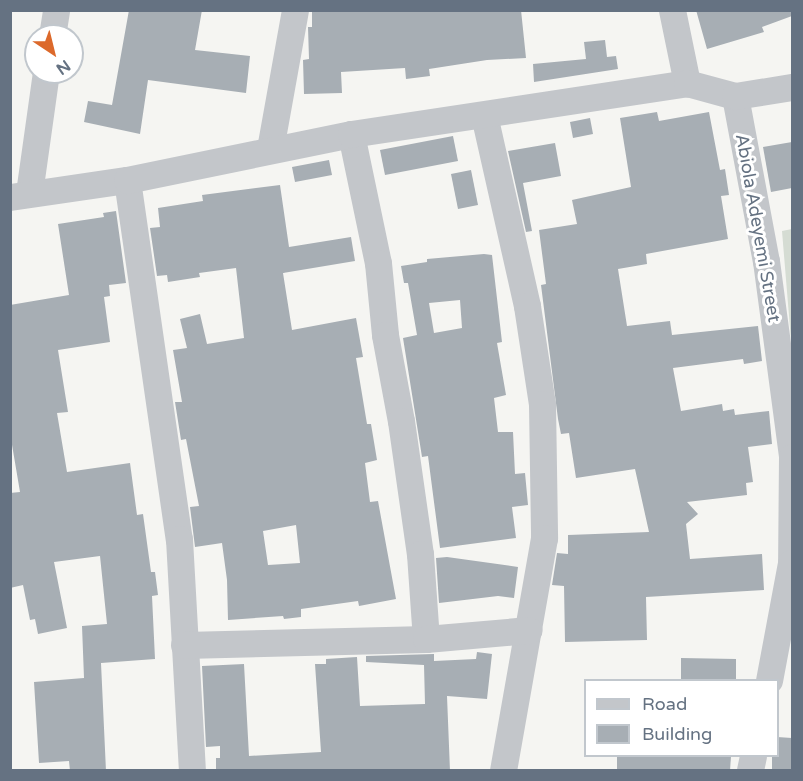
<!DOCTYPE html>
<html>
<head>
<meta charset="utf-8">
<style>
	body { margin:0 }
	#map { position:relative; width:803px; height:781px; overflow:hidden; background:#f5f5f2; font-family:"Varela Round",sans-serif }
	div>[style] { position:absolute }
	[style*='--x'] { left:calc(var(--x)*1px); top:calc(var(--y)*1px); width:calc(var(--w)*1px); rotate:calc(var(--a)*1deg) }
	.green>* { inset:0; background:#d5dcd3 }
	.building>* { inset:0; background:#a7aeb4 }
	.minor>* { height:27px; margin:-13.5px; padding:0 13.5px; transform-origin:13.5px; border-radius:13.5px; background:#c3c6ca }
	span { translate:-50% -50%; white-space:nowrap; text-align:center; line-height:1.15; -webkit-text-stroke:6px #fff; paint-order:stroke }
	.street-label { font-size:18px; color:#657282 }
	.frame { position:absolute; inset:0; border:12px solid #657282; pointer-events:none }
	.legend { position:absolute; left:584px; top:679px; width:195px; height:78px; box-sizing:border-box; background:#fff; border:2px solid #c1c7cd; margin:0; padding:8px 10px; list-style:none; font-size:18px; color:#657282 }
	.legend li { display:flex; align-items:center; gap:12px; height:30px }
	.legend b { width:30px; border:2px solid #c1c7cd }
	.north { position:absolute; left:24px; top:24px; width:60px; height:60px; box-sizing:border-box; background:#fff; border:2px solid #c1c7cd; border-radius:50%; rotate:145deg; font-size:16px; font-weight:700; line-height:24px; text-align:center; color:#657282 }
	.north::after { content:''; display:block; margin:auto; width:21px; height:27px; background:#dc692b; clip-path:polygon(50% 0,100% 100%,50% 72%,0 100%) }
</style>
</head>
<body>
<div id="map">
	<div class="green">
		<i style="clip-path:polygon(792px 229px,792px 352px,782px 231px)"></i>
	</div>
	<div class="building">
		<i style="clip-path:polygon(129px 10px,202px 10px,195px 50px,250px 56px,246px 93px,148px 80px,140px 134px,84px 122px,88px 101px,112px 105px)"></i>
		<i style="clip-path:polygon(312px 10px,521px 10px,526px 58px,487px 60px,429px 69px,430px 76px,406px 79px,405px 68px,341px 72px,342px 93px,304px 94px,303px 60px,309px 59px,308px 27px,312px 27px)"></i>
		<i style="clip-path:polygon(696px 10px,792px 10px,792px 16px,762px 27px,764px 32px,707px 49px)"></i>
		<i style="clip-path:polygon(605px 40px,607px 57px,616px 56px,618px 69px,534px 82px,533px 64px,586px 59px,584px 42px)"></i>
		<i style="clip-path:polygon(657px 112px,659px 121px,709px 112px,720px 170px,725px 169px,729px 195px,721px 196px,728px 239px,646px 254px,647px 264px,618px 269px,627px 326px,670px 321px,672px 335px,758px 326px,762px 361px,744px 364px,743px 359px,673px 368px,681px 411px,722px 404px,723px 411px,734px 409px,735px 415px,769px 411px,772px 444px,748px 447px,753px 482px,746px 483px,747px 495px,687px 502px,698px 514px,686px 524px,690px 559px,762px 554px,764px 590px,646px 597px,647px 640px,565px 642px,564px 586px,552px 585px,557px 553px,568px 554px,568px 535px,649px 532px,635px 469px,576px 478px,569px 433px,561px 434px,558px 419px,541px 285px,546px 284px,539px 230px,577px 224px,572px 200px,631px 187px,620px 118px)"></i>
		<i style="clip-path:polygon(590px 118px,593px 134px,573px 138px,570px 122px)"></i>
		<i style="clip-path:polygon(453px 136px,458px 161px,385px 175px,380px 150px)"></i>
		<i style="clip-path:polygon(792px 142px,792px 188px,771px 192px,763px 147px)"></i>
		<i style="clip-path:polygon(555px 143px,561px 176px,523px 183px,532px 231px,526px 232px,508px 151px)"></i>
		<i style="clip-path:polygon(329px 160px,332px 175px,295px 182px,292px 167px)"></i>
		<i style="clip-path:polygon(471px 170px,478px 205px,458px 209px,451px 174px)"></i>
		<i style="clip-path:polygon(evenodd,280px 185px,289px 247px,351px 237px,355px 261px,283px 273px,292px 330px,356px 318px,363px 357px,356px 358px,367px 424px,371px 424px,377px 460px,365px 463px,370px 502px,378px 501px,396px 599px,359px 606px,358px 601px,301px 609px,301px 617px,284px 619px,283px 616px,228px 620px,227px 580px,222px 543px,195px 547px,190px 507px,199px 506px,186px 439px,181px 440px,175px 402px,182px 402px,173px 350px,187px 348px,180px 319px,200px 314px,207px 344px,244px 338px,236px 268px,199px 273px,200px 277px,168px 282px,167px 275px,157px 276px,150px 228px,160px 227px,158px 208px,203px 201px,202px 195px,280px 185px,296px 525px,300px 563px,268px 565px,263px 531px,296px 525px)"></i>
		<i style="clip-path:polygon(116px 211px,126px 283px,109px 285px,110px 296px,104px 297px,110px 342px,58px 350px,68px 412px,57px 413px,67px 472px,130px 463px,137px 515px,143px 514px,151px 572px,155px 572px,158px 595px,152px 596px,155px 659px,101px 663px,106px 771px,70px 771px,69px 761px,39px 763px,34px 682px,84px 678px,82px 626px,107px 624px,100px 556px,54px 562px,67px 628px,38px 634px,35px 619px,30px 620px,23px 585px,10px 588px,10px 493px,20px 492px,10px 433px,10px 305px,69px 295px,58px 224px,104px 217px,103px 213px)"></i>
		<i style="clip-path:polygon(evenodd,484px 254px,492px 255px,502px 342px,497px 343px,506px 395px,494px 398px,498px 432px,513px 432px,515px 474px,525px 473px,528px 505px,512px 507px,516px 538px,440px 548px,428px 456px,422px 457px,403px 338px,417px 335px,408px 283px,404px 283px,401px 266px,427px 262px,427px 259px,484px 254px,460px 300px,462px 328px,434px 333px,429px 303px,460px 300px)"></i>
		<i style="clip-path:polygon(447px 557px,518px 567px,514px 598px,498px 596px,439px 603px,436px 558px)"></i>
		<i style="clip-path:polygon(477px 652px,492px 654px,487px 699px,447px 696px,450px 771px,216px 771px,216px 758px,220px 758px,220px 746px,206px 747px,202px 666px,244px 664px,249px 756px,321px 752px,315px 664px,326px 664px,326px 659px,357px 657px,360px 706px,425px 704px,424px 665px,366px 662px,366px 656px,434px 654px,434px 661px,476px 659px)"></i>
		<i style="clip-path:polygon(681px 658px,736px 659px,736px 681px,681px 681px)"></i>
		<i style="clip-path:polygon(777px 737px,792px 738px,792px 771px,772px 771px,772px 756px,777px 756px)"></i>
		<i style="clip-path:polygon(617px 756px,731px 756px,730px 771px,617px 771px)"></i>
	</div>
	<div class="minor">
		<i style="--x:672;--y:10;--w:75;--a:78.4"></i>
		<i style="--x:52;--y:36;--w:26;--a:-81"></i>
		<i style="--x:735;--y:96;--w:168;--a:79.4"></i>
		<i style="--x:766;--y:261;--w:198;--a:82.4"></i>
		<i style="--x:792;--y:457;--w:106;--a:90.5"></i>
		<i style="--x:791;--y:563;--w:119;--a:100.6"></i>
		<i style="--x:484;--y:115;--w:196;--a:77.3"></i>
		<i style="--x:527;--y:306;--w:99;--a:81.3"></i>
		<i style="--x:542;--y:404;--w:134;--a:89.1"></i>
		<i style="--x:544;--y:538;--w:236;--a:100"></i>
		<i style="--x:351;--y:134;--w:132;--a:78.2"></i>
		<i style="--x:378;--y:263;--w:72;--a:84.4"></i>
		<i style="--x:385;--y:335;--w:87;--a:79.5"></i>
		<i style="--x:401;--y:421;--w:134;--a:81.9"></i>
		<i style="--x:420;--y:554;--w:85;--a:86"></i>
		<i style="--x:270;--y:149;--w:141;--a:-79.8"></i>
		<i style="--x:127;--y:180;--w:363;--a:81.8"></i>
		<i style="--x:179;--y:539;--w:231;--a:86.8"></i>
		<i style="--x:29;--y:193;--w:122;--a:-82"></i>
		<i style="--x:10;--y:197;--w:118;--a:-8.3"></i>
		<i style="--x:127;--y:180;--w:229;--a:-11.6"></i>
		<i style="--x:351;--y:134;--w:340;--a:-8.6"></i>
		<i style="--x:687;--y:83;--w:50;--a:15.2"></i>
		<i style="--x:735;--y:96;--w:58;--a:-9"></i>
		<i style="--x:184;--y:645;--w:242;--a:-1.4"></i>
		<i style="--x:426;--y:639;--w:103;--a:-5"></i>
		<i style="--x:750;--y:770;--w:14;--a:-78"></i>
	</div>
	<div class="street-label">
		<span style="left:758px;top:228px;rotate:80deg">Abiola Adeyemi Street</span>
	</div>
	<div class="frame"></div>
	<ul class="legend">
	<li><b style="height:8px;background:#c3c6ca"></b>Road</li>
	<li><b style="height:16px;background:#a7aeb4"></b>Building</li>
	</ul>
	<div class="north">N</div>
</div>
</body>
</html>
